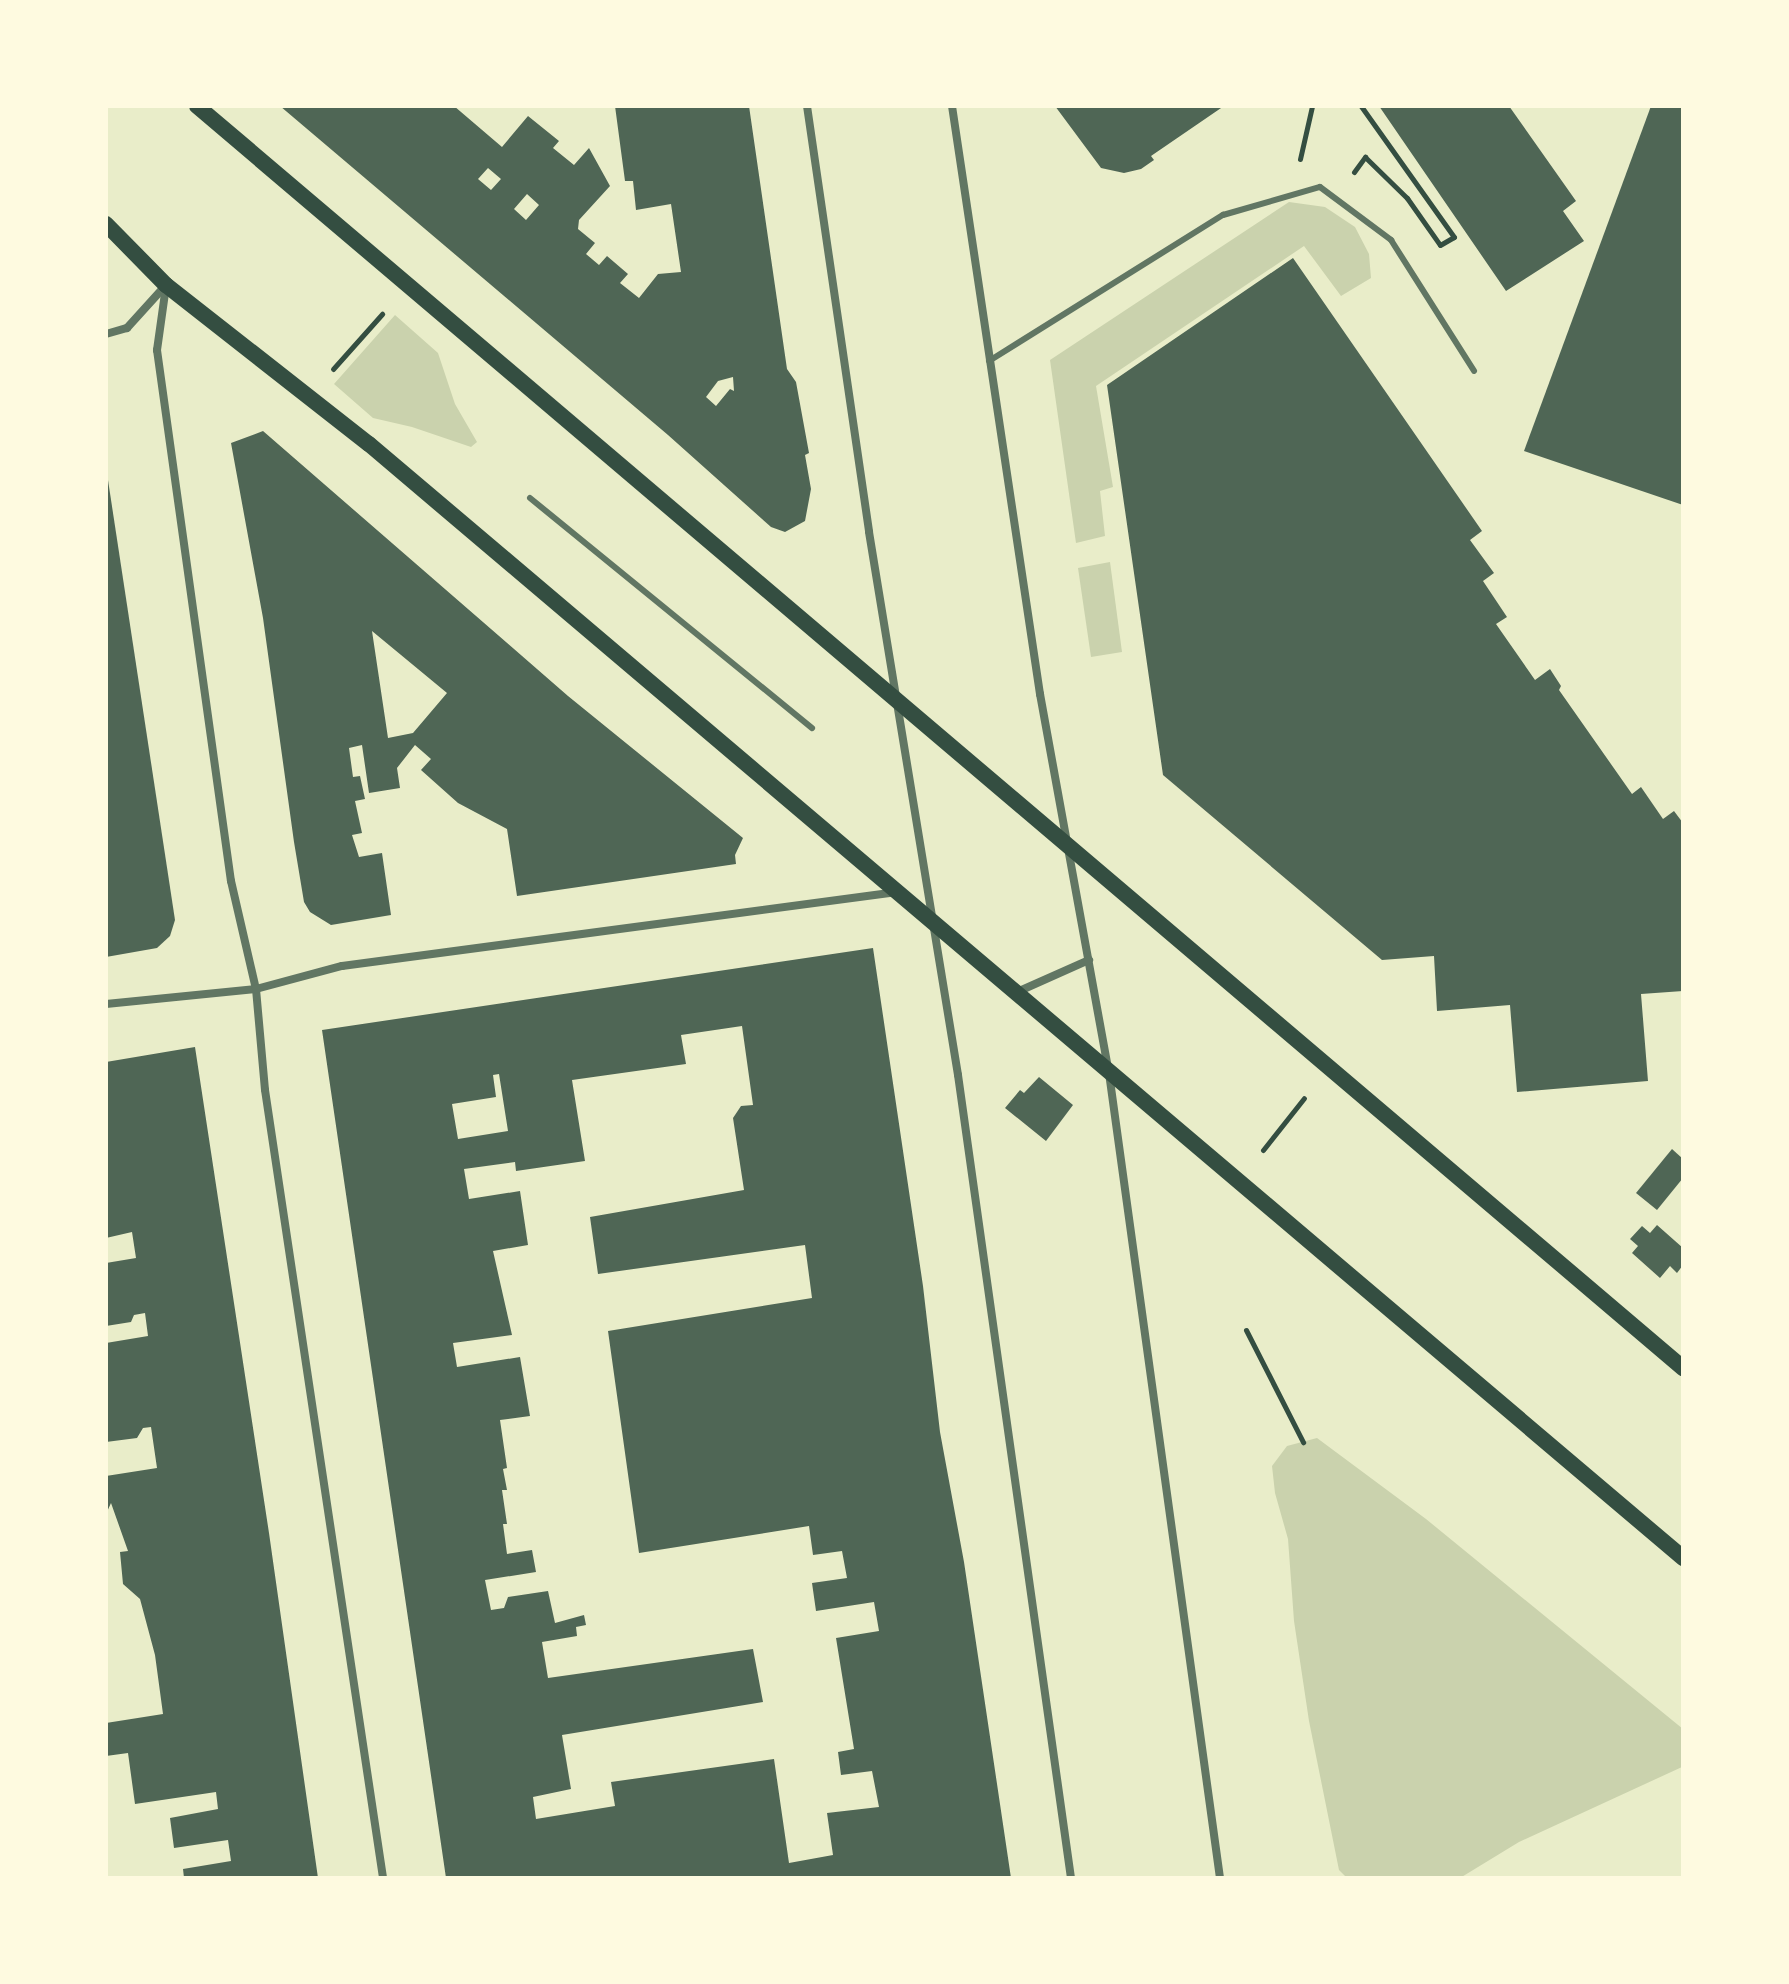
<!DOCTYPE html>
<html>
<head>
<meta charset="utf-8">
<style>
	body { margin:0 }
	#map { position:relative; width:1789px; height:1984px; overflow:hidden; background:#e9edc9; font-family:"Public Sans",sans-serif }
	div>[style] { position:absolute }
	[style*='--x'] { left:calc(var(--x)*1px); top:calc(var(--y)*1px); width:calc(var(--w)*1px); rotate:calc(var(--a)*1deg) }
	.green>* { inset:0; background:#cad2ad }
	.building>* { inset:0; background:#4f6655 }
	.path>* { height:5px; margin:-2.5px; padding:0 2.5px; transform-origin:2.5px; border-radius:2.5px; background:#344e41 }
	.service>* { height:6px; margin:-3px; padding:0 3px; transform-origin:3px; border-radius:3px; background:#617663 }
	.minor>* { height:8px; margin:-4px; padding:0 4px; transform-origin:4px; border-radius:4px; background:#617663 }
	.secondary>* { height:16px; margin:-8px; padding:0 8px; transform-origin:8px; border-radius:8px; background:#344e41 }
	span { translate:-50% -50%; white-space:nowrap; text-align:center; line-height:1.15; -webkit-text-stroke:7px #fefae0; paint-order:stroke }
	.frame { position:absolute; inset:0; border:108px solid #fefae0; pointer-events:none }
</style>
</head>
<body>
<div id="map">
	<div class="green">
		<i style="clip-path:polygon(1289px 202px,1325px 207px,1355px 227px,1369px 254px,1371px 278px,1341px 296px,1304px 246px,1096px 386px,1113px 487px,1100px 491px,1105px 536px,1076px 543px,1050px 360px)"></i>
		<i style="clip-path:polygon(395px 315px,438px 353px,455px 404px,477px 442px,471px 447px,412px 427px,373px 418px,334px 384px)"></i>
		<i style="clip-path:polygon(1110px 562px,1122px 652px,1091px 657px,1078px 568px)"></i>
		<i style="clip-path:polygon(1317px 1438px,1426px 1519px,1683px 1729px,1682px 1767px,1519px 1842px,1460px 1878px,1347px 1878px,1339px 1870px,1309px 1721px,1294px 1621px,1288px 1539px,1275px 1493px,1272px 1466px,1287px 1446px)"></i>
	</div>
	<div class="building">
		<i style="clip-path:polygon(evenodd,280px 106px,454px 106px,502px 147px,528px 116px,559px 141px,553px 148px,574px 165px,589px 148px,610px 186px,579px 220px,578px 229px,595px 243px,586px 254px,599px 265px,607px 256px,628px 274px,620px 283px,639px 298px,658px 274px,681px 272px,671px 204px,636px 210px,633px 181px,625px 181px,615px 106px,749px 106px,787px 369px,796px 382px,809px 453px,805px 455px,811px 489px,805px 521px,785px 532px,771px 527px,668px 435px,280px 106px,488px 168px,501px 179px,491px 190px,478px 179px,488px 168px,280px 106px,527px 194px,539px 205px,526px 220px,514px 209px,527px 194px,280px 106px,733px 377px,734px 391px,730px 389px,716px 406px,706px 397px,718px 381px,733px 377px)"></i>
		<i style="clip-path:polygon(1055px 106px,1224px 106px,1151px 156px,1154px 160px,1141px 169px,1124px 173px,1101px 168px)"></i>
		<i style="clip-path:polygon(1379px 106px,1509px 106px,1576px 201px,1563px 211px,1584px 241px,1506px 291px)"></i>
		<i style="clip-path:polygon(1651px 106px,1683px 106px,1683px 505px,1524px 451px)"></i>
		<i style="clip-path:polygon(1293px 258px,1482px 531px,1470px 540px,1494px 573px,1483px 581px,1507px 617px,1496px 624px,1535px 680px,1550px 669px,1561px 686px,1559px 690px,1632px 794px,1641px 787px,1663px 819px,1674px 811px,1683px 823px,1683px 991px,1641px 994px,1648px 1081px,1517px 1092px,1510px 1005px,1437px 1011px,1434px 956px,1382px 960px,1163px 775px,1107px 385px)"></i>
		<i style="clip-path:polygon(evenodd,263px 431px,568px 696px,743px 838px,735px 855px,736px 864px,517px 896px,507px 829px,458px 803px,421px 770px,431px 759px,415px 745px,397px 768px,400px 788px,369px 793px,362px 745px,349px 748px,353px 777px,360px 776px,365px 799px,355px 801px,362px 833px,352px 835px,359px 857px,382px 853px,391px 915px,331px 925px,310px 912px,304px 902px,294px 842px,263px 618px,231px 443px,263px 431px,372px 631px,447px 693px,413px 733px,388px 738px,372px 631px)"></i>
		<i style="clip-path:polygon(106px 467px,175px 920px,170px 936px,157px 948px,106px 957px)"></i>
		<i style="clip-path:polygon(evenodd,873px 948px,923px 1286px,940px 1432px,964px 1562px,1011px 1878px,446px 1878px,322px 1030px,873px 948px,742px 1026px,753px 1105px,741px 1106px,733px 1118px,744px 1190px,590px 1217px,598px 1274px,805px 1245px,812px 1298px,608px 1331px,639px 1553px,809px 1526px,813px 1555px,842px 1551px,847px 1578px,812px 1583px,816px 1611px,874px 1602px,879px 1631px,836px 1638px,854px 1749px,838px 1752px,841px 1775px,872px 1771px,879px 1807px,827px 1813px,833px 1855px,789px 1863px,774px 1759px,611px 1782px,615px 1806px,536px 1819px,533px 1797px,571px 1789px,562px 1735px,763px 1702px,753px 1649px,548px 1678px,542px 1642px,577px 1636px,576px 1627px,586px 1625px,584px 1615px,555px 1623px,548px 1591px,508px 1597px,504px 1608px,491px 1610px,485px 1580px,536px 1572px,532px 1550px,507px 1554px,503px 1524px,507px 1524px,502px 1490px,507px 1490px,503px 1469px,507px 1468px,500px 1420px,530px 1416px,520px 1357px,457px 1367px,453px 1343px,512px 1335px,493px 1251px,528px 1245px,520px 1191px,469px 1199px,464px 1169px,515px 1162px,516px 1171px,585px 1161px,572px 1080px,686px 1064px,681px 1035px,742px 1026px,873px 948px,499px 1074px,508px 1131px,458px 1139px,452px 1104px,496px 1097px,493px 1075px,499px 1074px)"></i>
		<i style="clip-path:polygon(195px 1047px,269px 1533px,318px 1878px,184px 1878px,183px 1869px,231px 1861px,228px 1840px,174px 1848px,170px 1818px,218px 1809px,216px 1792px,135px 1804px,128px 1753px,106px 1756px,106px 1723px,163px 1714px,155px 1655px,140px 1599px,123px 1584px,120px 1552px,128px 1551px,111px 1503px,106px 1514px,106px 1476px,157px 1468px,151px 1427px,143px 1428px,137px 1438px,106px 1442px,106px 1343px,148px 1336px,145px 1313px,134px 1315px,131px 1322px,106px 1326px,106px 1263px,136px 1258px,132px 1232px,106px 1238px,106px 1062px)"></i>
		<i style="clip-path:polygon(1039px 1077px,1073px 1105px,1046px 1141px,1005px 1108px,1020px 1090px,1024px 1093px)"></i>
		<i style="clip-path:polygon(1672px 1149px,1683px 1159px,1683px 1178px,1657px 1210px,1636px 1193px)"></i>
		<i style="clip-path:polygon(1657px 1225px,1683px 1248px,1683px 1265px,1677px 1273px,1670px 1266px,1660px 1278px,1632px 1253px,1638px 1246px,1630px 1239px,1642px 1226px,1650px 1233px)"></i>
	</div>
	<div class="path">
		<i style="--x:1300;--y:159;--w:54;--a:-77.2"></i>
		<i style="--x:1354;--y:172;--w:19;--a:-54"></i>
		<i style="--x:1365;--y:157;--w:59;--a:44.3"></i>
		<i style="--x:1407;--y:198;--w:57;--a:54.9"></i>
		<i style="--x:1440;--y:245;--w:16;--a:-30"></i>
		<i style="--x:1454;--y:237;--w:161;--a:-125.4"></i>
		<i style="--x:333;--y:369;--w:74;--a:-48.3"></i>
		<i style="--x:1263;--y:1150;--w:66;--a:-51.7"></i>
		<i style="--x:1246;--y:1330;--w:126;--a:63"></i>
	</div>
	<div class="service">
		<i style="--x:989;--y:361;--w:276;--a:-32"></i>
		<i style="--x:1223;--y:215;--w:101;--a:-16.1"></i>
		<i style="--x:1320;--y:187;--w:89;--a:36.7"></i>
		<i style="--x:1391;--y:240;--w:155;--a:57.6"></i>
		<i style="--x:530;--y:498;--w:364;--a:39.2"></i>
	</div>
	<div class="minor">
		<i style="--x:807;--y:106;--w:430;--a:81.7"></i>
		<i style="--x:869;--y:532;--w:550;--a:80.69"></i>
		<i style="--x:958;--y:1075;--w:811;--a:81.99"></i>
		<i style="--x:952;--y:106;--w:595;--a:81.49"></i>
		<i style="--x:1040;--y:694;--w:385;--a:79.7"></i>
		<i style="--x:1109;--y:1073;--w:813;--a:82.15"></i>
		<i style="--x:166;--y:286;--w:65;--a:98"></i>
		<i style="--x:157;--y:350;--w:536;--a:82.07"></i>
		<i style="--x:231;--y:881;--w:111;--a:77"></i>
		<i style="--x:256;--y:989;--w:101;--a:84.9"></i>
		<i style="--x:265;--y:1090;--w:797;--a:81.48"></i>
		<i style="--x:106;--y:334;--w:22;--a:-16"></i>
		<i style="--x:127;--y:328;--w:58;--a:-47.8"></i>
		<i style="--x:1017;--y:992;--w:79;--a:-24"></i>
		<i style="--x:106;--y:1004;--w:151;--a:-5.7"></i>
		<i style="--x:256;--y:989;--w:89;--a:-15"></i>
		<i style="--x:342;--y:966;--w:560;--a:-7.59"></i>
	</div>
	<div class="secondary">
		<i style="--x:197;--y:106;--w:1950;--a:40.34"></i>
		<i style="--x:106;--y:224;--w:86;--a:45.5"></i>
		<i style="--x:166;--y:285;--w:258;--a:38.1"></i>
		<i style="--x:369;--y:444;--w:1723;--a:40.29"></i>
	</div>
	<div class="frame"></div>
</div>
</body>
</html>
